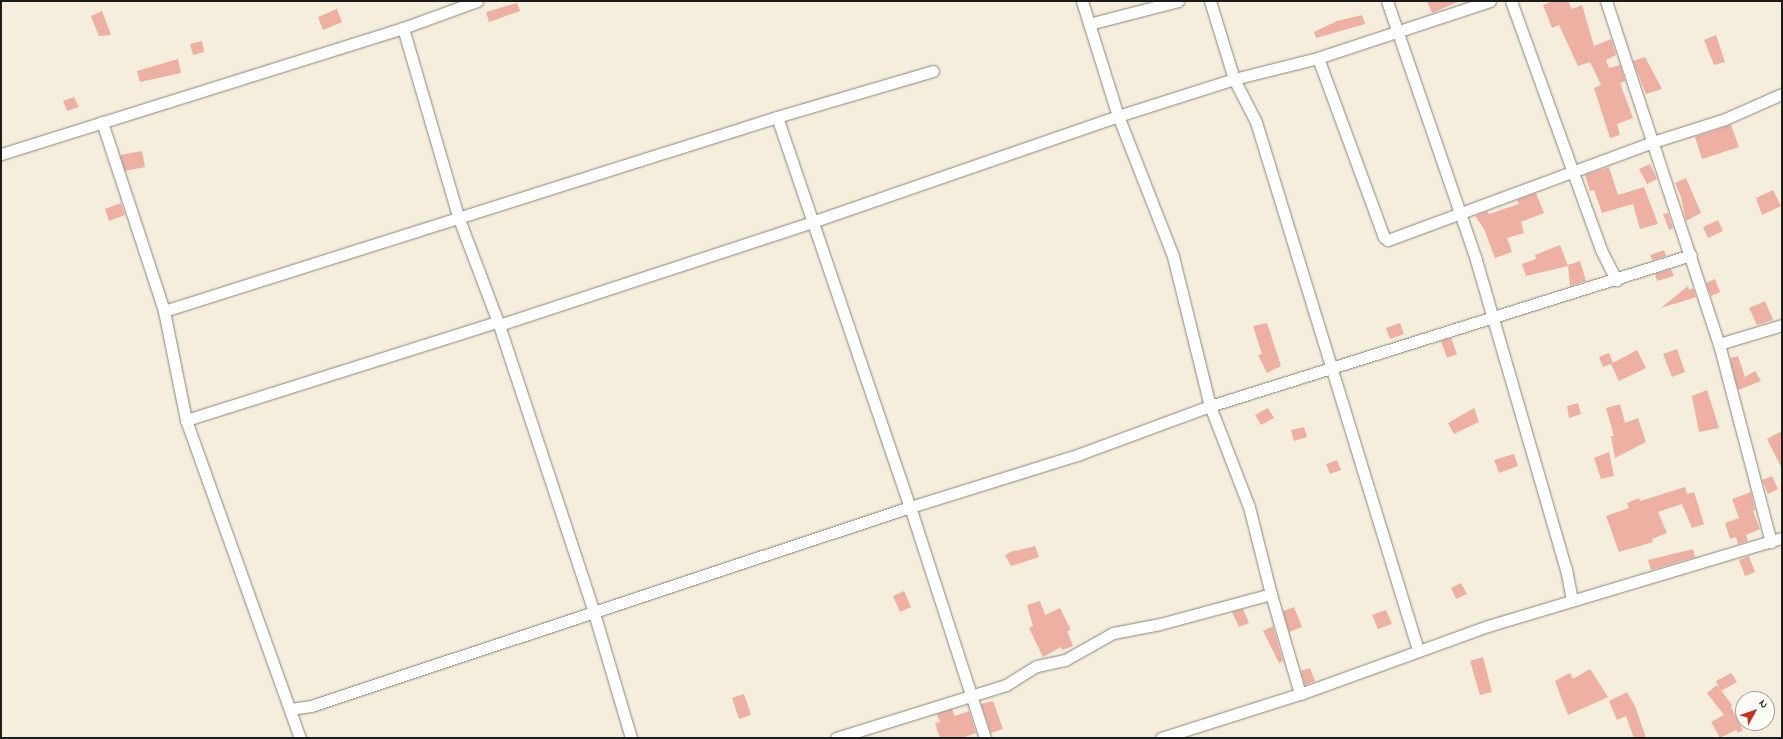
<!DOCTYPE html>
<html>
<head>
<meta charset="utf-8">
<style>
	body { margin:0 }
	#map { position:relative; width:1783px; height:739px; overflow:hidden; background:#f6eedc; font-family:"Indie Flower",sans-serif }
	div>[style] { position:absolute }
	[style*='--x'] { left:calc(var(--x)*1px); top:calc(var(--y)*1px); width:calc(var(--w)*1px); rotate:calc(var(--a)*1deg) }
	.building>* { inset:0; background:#eeb0a3 }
	.roads { filter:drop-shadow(0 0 1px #89857c) drop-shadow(0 0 1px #89857c) }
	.minor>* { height:11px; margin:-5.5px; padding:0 5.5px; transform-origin:5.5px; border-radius:5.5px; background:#fff }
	span { translate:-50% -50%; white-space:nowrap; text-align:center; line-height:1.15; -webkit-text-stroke:3px #fdfcf7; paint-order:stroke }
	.frame { position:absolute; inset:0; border:2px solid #1c1c1c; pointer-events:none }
	.north { position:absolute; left:1735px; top:691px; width:40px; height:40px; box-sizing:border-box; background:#fdfcf7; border:1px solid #a3a29f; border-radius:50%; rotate:50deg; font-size:11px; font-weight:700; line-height:16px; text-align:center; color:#1c1c1c }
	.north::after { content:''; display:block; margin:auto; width:14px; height:18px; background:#c8321e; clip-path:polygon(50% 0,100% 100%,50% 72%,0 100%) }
</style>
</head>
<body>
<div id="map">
	<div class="building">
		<i style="clip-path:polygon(1427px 1px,1460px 1px,1432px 13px)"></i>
		<i style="clip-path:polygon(1553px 1px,1568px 1px,1572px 9px,1582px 5px,1594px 46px,1611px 39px,1616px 55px,1606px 60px,1609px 68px,1620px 65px,1625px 81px,1620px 83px,1633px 118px,1617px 124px,1620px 135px,1610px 138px,1594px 88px,1601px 85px,1590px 62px,1578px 66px,1559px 25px,1552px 28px,1543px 5px)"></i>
		<i style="clip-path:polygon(517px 3px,520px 11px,489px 22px,486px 12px)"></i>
		<i style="clip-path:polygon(337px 9px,342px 22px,323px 30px,318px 17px)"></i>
		<i style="clip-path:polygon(102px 11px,111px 35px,99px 36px,91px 16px)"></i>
		<i style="clip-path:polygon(1362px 15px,1365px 24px,1316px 38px,1314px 32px,1337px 21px)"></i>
		<i style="clip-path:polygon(1716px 35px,1725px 62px,1714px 65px,1704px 40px)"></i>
		<i style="clip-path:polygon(202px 41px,204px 52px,193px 55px,190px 44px)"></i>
		<i style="clip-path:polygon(1645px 57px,1662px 89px,1646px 94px,1633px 61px)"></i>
		<i style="clip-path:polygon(178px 59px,181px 73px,140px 82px,137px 71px)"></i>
		<i style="clip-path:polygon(74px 97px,79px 107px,67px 111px,63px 101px)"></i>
		<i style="clip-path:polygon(1731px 125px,1739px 147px,1702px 159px,1695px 137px)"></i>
		<i style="clip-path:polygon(142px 151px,145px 167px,125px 171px,120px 155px)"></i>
		<i style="clip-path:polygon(1650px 164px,1657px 179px,1647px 184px,1639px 169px)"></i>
		<i style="clip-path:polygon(1609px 167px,1618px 195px,1644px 187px,1658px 224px,1640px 229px,1633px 204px,1602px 213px,1594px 190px,1590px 191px,1585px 175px)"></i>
		<i style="clip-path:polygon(1686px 178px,1701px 213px,1686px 221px,1681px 197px,1675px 183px)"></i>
		<i style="clip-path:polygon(1773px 190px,1781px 206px,1762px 215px,1756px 198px)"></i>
		<i style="clip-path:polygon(1536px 193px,1544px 213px,1521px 222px,1524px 233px,1507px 238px,1512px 252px,1495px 258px,1484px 229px,1475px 216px,1487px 211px,1489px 214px,1519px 204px,1517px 200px)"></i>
		<i style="clip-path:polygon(121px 203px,125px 215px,109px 221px,105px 209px)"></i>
		<i style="clip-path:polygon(1668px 213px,1673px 228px,1669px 230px,1663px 214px)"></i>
		<i style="clip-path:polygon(1718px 220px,1723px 231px,1708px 238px,1703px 227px)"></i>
		<i style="clip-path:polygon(1560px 245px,1568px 266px,1526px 276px,1522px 264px,1536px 259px,1535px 255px)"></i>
		<i style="clip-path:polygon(1664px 250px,1666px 256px,1652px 260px,1650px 255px)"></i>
		<i style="clip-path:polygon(1580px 261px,1586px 281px,1570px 286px,1568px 265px)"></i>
		<i style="clip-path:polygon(1671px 269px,1674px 276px,1657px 281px,1655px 274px)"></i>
		<i style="clip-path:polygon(1715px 279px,1720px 292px,1711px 296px,1706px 283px)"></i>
		<i style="clip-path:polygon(1688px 286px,1689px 290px,1693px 288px,1696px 297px,1661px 308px)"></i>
		<i style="clip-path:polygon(1765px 301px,1773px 320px,1757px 325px,1749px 308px)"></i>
		<i style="clip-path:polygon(1267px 323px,1281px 366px,1267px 373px,1258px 355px,1262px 354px,1253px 326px)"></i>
		<i style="clip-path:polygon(1400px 323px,1404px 334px,1390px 339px,1386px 328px)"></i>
		<i style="clip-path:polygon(1451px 338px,1457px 354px,1447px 358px,1441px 341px)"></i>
		<i style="clip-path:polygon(1677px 349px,1685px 372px,1672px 377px,1663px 354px)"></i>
		<i style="clip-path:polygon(1637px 350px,1646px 368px,1619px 381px,1611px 364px)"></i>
		<i style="clip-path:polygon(1609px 353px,1613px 363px,1603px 367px,1599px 357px)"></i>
		<i style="clip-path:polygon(1738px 356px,1745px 377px,1755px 371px,1761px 381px,1738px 390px,1730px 358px)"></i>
		<i style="clip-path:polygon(1707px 390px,1719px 428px,1699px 432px,1692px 396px)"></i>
		<i style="clip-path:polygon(1578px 403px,1581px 414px,1569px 418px,1567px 406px)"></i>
		<i style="clip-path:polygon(1620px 404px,1625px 423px,1638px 418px,1646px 442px,1615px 458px,1611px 436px,1614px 436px,1606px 408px)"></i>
		<i style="clip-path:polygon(1268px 408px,1274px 418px,1261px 425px,1255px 415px)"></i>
		<i style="clip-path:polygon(1474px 408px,1479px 422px,1454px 434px,1448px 423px)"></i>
		<i style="clip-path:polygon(1304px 427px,1307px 437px,1294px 441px,1291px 430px)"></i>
		<i style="clip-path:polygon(1782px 431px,1782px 469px,1767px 439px)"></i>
		<i style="clip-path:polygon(1609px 452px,1614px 476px,1601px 479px,1594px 458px)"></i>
		<i style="clip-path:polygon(1514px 454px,1518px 466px,1499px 473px,1494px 460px)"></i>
		<i style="clip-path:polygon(1337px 460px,1341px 470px,1330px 474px,1326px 464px)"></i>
		<i style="clip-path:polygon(1772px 476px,1778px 489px,1768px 494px,1762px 480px)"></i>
		<i style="clip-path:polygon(1685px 487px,1687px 494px,1694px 492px,1704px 524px,1692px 528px,1682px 504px,1658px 512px,1667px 533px,1652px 539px,1653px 542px,1619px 552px,1606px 516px,1629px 508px,1627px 503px,1639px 498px,1640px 501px)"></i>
		<i style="clip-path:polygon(1751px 492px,1755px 510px,1753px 511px,1760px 529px,1746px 535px,1748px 541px,1738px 544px,1736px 537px,1730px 539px,1725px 523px,1739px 518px,1732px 499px)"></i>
		<i style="clip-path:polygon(1035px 546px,1039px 557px,1011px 566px,1005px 555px,1015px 550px,1016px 551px)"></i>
		<i style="clip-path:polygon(1693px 549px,1695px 557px,1651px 570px,1648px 560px)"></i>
		<i style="clip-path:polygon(1749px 556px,1755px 572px,1745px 576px,1739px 560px)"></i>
		<i style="clip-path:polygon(1461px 583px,1467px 594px,1456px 599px,1451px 588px)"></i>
		<i style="clip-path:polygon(904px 591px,911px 607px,900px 612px,893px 596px)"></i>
		<i style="clip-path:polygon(1040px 601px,1045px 615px,1060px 608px,1071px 630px,1067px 631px,1073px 646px,1062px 650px,1061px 647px,1043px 657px,1029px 628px,1033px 626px,1027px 605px)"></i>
		<i style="clip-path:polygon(1294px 607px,1302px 627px,1289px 632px,1283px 611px)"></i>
		<i style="clip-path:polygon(1243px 609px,1249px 623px,1239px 627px,1232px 612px)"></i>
		<i style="clip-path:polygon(1386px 610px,1392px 624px,1378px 629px,1372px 615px)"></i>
		<i style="clip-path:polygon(1273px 626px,1283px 661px,1279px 663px,1263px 631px)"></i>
		<i style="clip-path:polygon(1483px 657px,1492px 692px,1480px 695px,1470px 661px)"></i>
		<i style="clip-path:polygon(1310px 668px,1315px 681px,1305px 685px,1301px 671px)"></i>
		<i style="clip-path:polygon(1590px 669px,1608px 697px,1568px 715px,1555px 681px,1570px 673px,1573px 679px)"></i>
		<i style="clip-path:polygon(1731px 673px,1737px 682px,1721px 691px,1716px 681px)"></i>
		<i style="clip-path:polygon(1717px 685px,1732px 705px,1731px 707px,1743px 730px,1738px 733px,1736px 730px,1720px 738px,1711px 722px,1724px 715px,1707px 693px)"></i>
		<i style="clip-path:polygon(1627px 692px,1635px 706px,1646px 738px,1634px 738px,1626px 716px,1617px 720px,1609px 701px)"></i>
		<i style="clip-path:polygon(744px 694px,751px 715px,739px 719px,732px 698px)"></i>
		<i style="clip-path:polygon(993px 701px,1003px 729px,991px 733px,981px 704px)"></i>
		<i style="clip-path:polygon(952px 709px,955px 716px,969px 711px,976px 733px,962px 738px,940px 738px,935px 723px,940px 722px,937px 714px)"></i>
	</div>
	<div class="roads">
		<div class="minor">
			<i style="--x:1210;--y:1;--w:82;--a:72.9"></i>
			<i style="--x:1234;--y:79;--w:48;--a:62.9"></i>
			<i style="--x:1256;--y:122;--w:552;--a:72.94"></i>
			<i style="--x:1387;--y:1;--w:274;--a:71"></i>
			<i style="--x:1476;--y:260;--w:322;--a:73.8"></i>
			<i style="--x:1566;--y:569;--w:31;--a:79"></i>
			<i style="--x:1490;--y:1;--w:181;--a:161.7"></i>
			<i style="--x:1318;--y:58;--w:191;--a:69.8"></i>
			<i style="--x:1384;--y:237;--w:5;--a:37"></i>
			<i style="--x:1388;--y:240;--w:283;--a:-20.3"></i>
			<i style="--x:1653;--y:142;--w:76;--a:-17.7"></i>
			<i style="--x:1725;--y:119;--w:62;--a:-23.7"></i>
			<i style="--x:1511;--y:1;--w:265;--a:70.1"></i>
			<i style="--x:1601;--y:250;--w:34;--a:63"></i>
			<i style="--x:1606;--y:1;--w:361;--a:71.8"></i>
			<i style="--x:1719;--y:344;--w:205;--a:75.3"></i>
			<i style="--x:1089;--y:24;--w:92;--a:-14.5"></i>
			<i style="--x:403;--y:28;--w:199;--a:73.7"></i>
			<i style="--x:459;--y:219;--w:113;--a:69.3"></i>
			<i style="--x:499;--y:325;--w:303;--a:71.7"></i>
			<i style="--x:594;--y:613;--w:130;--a:73.5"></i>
			<i style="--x:933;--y:71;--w:163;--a:163.6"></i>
			<i style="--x:777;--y:117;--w:412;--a:71.2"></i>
			<i style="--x:910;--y:507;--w:243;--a:72"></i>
			<i style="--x:102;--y:122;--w:199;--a:71.8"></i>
			<i style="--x:164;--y:311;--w:111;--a:78.6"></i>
			<i style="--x:186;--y:420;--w:338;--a:70.3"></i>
			<i style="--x:1;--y:154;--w:421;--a:-17.4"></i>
			<i style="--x:403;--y:28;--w:79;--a:-20"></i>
			<i style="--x:164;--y:311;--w:643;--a:-17.56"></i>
			<i style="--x:499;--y:325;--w:330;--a:-18.2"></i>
			<i style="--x:812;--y:222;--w:324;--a:-19.1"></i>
			<i style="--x:1118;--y:116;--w:122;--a:-17.7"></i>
			<i style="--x:1234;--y:79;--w:87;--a:-14"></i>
			<i style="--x:1719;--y:344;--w:66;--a:-16.8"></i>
			<i style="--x:186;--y:420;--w:326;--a:-17.5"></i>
			<i style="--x:1271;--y:594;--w:104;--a:73.8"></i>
			<i style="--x:290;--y:709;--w:21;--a:-8"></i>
			<i style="--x:311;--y:706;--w:631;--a:-18.38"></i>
			<i style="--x:910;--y:507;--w:178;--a:-17.3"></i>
			<i style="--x:1080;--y:454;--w:139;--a:-20.3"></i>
			<i style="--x:1210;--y:406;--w:504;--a:-17.43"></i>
			<i style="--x:836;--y:738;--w:178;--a:-17.3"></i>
			<i style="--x:1006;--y:685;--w:36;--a:-32"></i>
			<i style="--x:1037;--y:666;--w:29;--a:-12"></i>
			<i style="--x:1065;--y:660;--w:55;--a:-29.4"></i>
			<i style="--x:1113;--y:633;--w:48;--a:-10.8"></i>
			<i style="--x:1160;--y:624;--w:115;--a:-15.1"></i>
			<i style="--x:1271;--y:594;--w:90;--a:-104.2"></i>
			<i style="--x:1249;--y:507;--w:108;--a:-111.1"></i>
			<i style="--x:1210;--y:406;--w:154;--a:-103.9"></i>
			<i style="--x:1173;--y:256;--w:150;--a:-111.4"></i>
			<i style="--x:1118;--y:116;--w:121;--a:-107.4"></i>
			<i style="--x:1161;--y:738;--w:146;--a:-17.6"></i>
			<i style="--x:1300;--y:694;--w:200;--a:-19.9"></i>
			<i style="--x:1488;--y:626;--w:307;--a:-16.7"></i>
		</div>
	</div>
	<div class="frame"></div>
	<div class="north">N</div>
</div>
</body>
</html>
